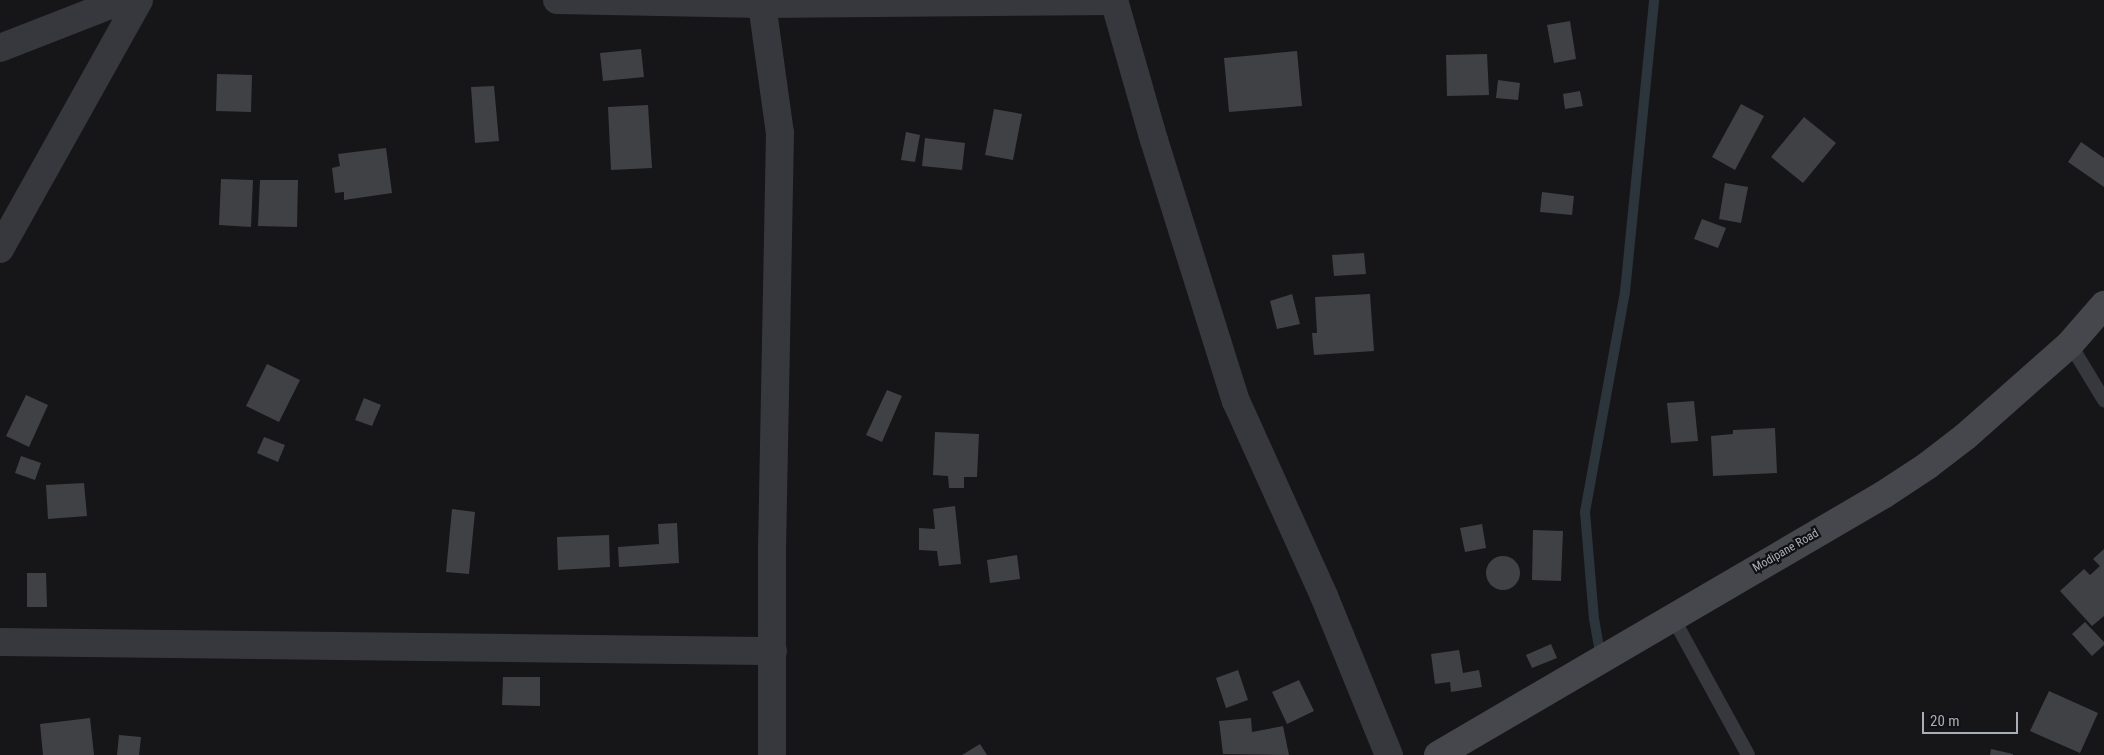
<!DOCTYPE html>
<html>
<head>
<meta charset="utf-8">
<style>
	body { margin:0 }
	#map { position:relative; width:2104px; height:755px; overflow:hidden; background:#161618; font-family:"Roboto Condensed",sans-serif }
	div>[style] { position:absolute }
	[style*='--x'] { left:calc(var(--x)*1px); top:calc(var(--y)*1px); width:calc(var(--w)*1px); rotate:calc(var(--a)*1deg) }
	.stream>* { height:10px; margin:-5px; padding:0 5px; transform-origin:5px; border-radius:5px; background:#2c353c }
	.building>* { inset:0; background:#404145 }
	.round { border-radius:50% }
	.service>* { height:14px; margin:-7px; padding:0 7px; transform-origin:7px; border-radius:7px; background:#37383d }
	.minor>* { height:28px; margin:-14px; padding:0 14px; transform-origin:14px; border-radius:14px; background:#37383d }
	.secondary>* { height:28px; margin:-14px; padding:0 14px; transform-origin:14px; border-radius:14px; background:#45474d }
	span { translate:-50% -50%; white-space:nowrap; text-align:center; line-height:1.15; -webkit-text-stroke:4.5px #111113; paint-order:stroke }
	.street-label { font-size:12px; color:#a8adb8 }
	.scale { position:absolute; left:1922px; top:712px; width:96px; height:22px; box-sizing:border-box; border:2px solid #a8adb8; border-top:0; padding-left:6px; font-size:15px; line-height:18px; white-space:nowrap; color:#a8adb8; -webkit-text-stroke:4px #111113; paint-order:stroke }
</style>
</head>
<body>
<div id="map">
	<div class="stream">
		<i style="--x:1599;--y:647;--w:28;--a:-100"></i>
		<i style="--x:1594;--y:619;--w:107;--a:-94.8"></i>
		<i style="--x:1585;--y:512;--w:224;--a:-79.7"></i>
		<i style="--x:1625;--y:292;--w:293;--a:-84.3"></i>
	</div>
	<div class="building">
		<i style="clip-path:polygon(1570px 21px,1576px 59px,1554px 63px,1547px 25px)"></i>
		<i style="clip-path:polygon(641px 49px,644px 77px,603px 81px,600px 53px)"></i>
		<i style="clip-path:polygon(1297px 51px,1302px 106px,1229px 112px,1224px 58px)"></i>
		<i style="clip-path:polygon(1487px 54px,1489px 95px,1447px 96px,1446px 55px)"></i>
		<i style="clip-path:polygon(217px 74px,252px 75px,251px 112px,216px 111px)"></i>
		<i style="clip-path:polygon(1498px 80px,1520px 83px,1518px 100px,1496px 98px)"></i>
		<i style="clip-path:polygon(494px 86px,499px 141px,475px 143px,471px 87px)"></i>
		<i style="clip-path:polygon(1580px 91px,1583px 106px,1565px 109px,1563px 94px)"></i>
		<i style="clip-path:polygon(1741px 104px,1764px 116px,1735px 170px,1712px 157px)"></i>
		<i style="clip-path:polygon(648px 105px,652px 168px,611px 170px,608px 107px)"></i>
		<i style="clip-path:polygon(994px 109px,1022px 114px,1013px 160px,985px 155px)"></i>
		<i style="clip-path:polygon(1804px 117px,1836px 143px,1803px 183px,1771px 157px)"></i>
		<i style="clip-path:polygon(906px 132px,920px 135px,915px 162px,901px 160px)"></i>
		<i style="clip-path:polygon(925px 138px,965px 143px,962px 170px,922px 166px)"></i>
		<i style="clip-path:polygon(2081px 142px,2104px 158px,2104px 187px,2068px 162px)"></i>
		<i style="clip-path:polygon(386px 148px,392px 193px,344px 200px,344px 192px,335px 193px,332px 168px,340px 166px,338px 154px)"></i>
		<i style="clip-path:polygon(221px 179px,253px 180px,251px 227px,219px 225px)"></i>
		<i style="clip-path:polygon(260px 180px,298px 180px,297px 227px,258px 226px)"></i>
		<i style="clip-path:polygon(1725px 183px,1748px 187px,1741px 223px,1719px 219px)"></i>
		<i style="clip-path:polygon(1542px 192px,1574px 196px,1572px 215px,1540px 212px)"></i>
		<i style="clip-path:polygon(1702px 219px,1726px 228px,1718px 248px,1694px 239px)"></i>
		<i style="clip-path:polygon(1364px 253px,1366px 274px,1334px 276px,1332px 255px)"></i>
		<i style="clip-path:polygon(1292px 294px,1300px 324px,1277px 329px,1270px 301px)"></i>
		<i style="clip-path:polygon(1370px 294px,1374px 351px,1314px 355px,1312px 333px,1317px 333px,1315px 297px)"></i>
		<i style="clip-path:polygon(267px 364px,300px 380px,279px 422px,246px 406px)"></i>
		<i style="clip-path:polygon(887px 390px,902px 396px,882px 442px,866px 435px)"></i>
		<i style="clip-path:polygon(26px 395px,48px 405px,29px 447px,6px 436px)"></i>
		<i style="clip-path:polygon(364px 398px,381px 405px,372px 426px,355px 420px)"></i>
		<i style="clip-path:polygon(1694px 401px,1698px 441px,1671px 443px,1667px 403px)"></i>
		<i style="clip-path:polygon(1775px 428px,1777px 473px,1713px 476px,1711px 436px,1733px 434px,1733px 430px)"></i>
		<i style="clip-path:polygon(935px 432px,979px 434px,977px 477px,964px 477px,964px 488px,949px 488px,948px 476px,933px 475px)"></i>
		<i style="clip-path:polygon(264px 437px,285px 445px,278px 462px,257px 453px)"></i>
		<i style="clip-path:polygon(21px 456px,41px 463px,35px 480px,15px 473px)"></i>
		<i style="clip-path:polygon(84px 483px,87px 516px,48px 519px,46px 485px)"></i>
		<i style="clip-path:polygon(955px 506px,961px 564px,939px 566px,937px 551px,919px 550px,919px 528px,935px 529px,933px 509px)"></i>
		<i style="clip-path:polygon(452px 509px,475px 512px,469px 574px,446px 572px)"></i>
		<i style="clip-path:polygon(677px 523px,679px 563px,619px 567px,618px 547px,659px 544px,658px 524px)"></i>
		<i style="clip-path:polygon(1482px 524px,1486px 548px,1465px 552px,1460px 528px)"></i>
		<i style="clip-path:polygon(1533px 530px,1563px 531px,1561px 581px,1532px 580px)"></i>
		<i style="clip-path:polygon(609px 535px,610px 567px,558px 570px,557px 537px)"></i>
		<i style="clip-path:polygon(2104px 549px,2104px 616px,2092px 626px,2060px 591px,2084px 569px,2090px 575px,2100px 566px,2093px 559px)"></i>
		<i style="clip-path:polygon(1017px 555px,1020px 579px,990px 583px,987px 560px)"></i>
		<i class="round" style="left:1486px;top:556px;width:34px;height:34px"></i>
		<i style="clip-path:polygon(27px 573px,46px 573px,47px 607px,27px 607px)"></i>
		<i style="clip-path:polygon(2085px 622px,2104px 642px,2104px 645px,2092px 656px,2072px 634px)"></i>
		<i style="clip-path:polygon(1551px 644px,1557px 658px,1532px 668px,1526px 655px)"></i>
		<i style="clip-path:polygon(1459px 650px,1463px 673px,1479px 670px,1482px 687px,1451px 692px,1450px 682px,1435px 684px,1431px 654px)"></i>
		<i style="clip-path:polygon(1238px 670px,1248px 700px,1226px 708px,1216px 678px)"></i>
		<i style="clip-path:polygon(503px 677px,540px 677px,540px 706px,502px 705px)"></i>
		<i style="clip-path:polygon(1299px 680px,1314px 711px,1287px 724px,1272px 692px)"></i>
		<i style="clip-path:polygon(2049px 691px,2098px 713px,2080px 753px,2030px 731px)"></i>
		<i style="clip-path:polygon(90px 718px,94px 755px,43px 755px,40px 724px)"></i>
		<i style="clip-path:polygon(1251px 718px,1252px 732px,1283px 726px,1289px 755px,1223px 754px,1219px 721px)"></i>
		<i style="clip-path:polygon(119px 735px,141px 737px,139px 755px,117px 755px)"></i>
		<i style="clip-path:polygon(980px 744px,987px 755px,962px 755px)"></i>
		<i style="clip-path:polygon(1991px 749px,2013px 754px,2013px 755px,1990px 755px)"></i>
	</div>
	<div class="service">
		<i style="--x:2070;--y:344;--w:66;--a:58.7"></i>
		<i style="--x:1672;--y:616;--w:158;--a:61.3"></i>
	</div>
	<div class="minor">
		<i style="--x:557;--y:0;--w:205;--a:1.1"></i>
		<i style="--x:762;--y:4;--w:352;--a:-0.5"></i>
		<i style="--x:1114;--y:0;--w:146;--a:74.1"></i>
		<i style="--x:1154;--y:140;--w:274;--a:72.6"></i>
		<i style="--x:1236;--y:401;--w:214;--a:65.7"></i>
		<i style="--x:1324;--y:596;--w:172;--a:67.8"></i>
		<i style="--x:762;--y:4;--w:130;--a:82.1"></i>
		<i style="--x:780;--y:133;--w:415;--a:91.1"></i>
		<i style="--x:772;--y:548;--w:207;--a:90"></i>
		<i style="--x:0;--y:48;--w:132;--a:-21.3"></i>
		<i style="--x:0;--y:249;--w:285;--a:-60.8"></i>
		<i style="--x:0;--y:642;--w:773;--a:0.67"></i>
	</div>
	<div class="secondary">
		<i style="--x:1438;--y:755;--w:515;--a:-30.3"></i>
		<i style="--x:1883;--y:495;--w:53;--a:-33.4"></i>
		<i style="--x:1927;--y:466;--w:49;--a:-37.6"></i>
		<i style="--x:1966;--y:436;--w:139;--a:-41.5"></i>
		<i style="--x:2070;--y:344;--w:52;--a:-48.9"></i>
	</div>
	<div class="street-label">
		<span style="left:1786px;top:551px;rotate:-30deg">Modipane Road</span>
	</div>
	<div class="scale">20 m</div>
</div>
</body>
</html>
